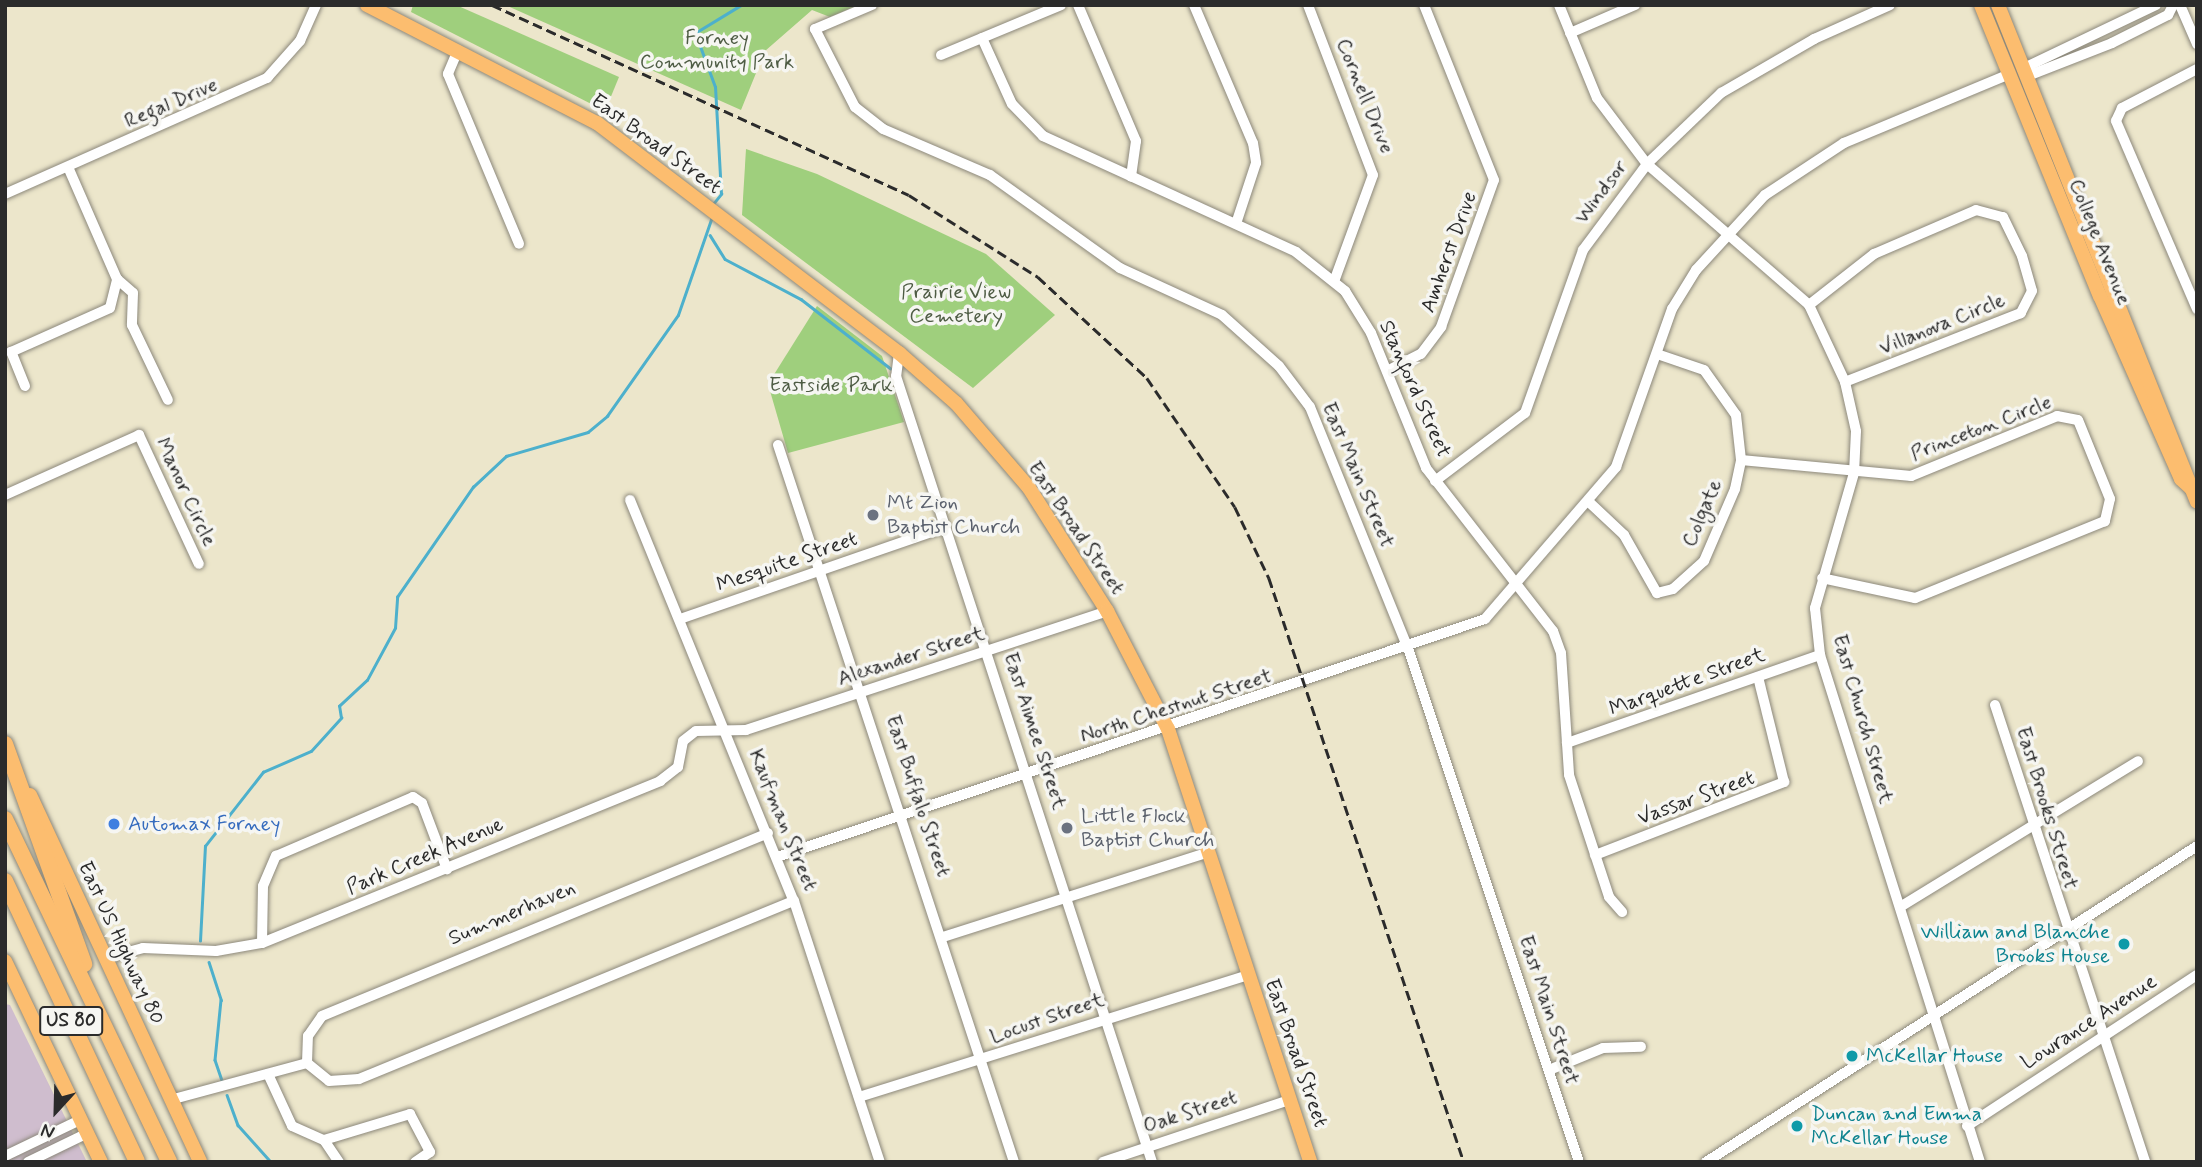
<!DOCTYPE html>
<html>
<head>
<meta charset="utf-8">
<style>
	body { margin:0 }
	#map { position:relative; width:2202px; height:1167px; overflow:hidden; background:#ece6cb; font-family:Mynerve,sans-serif }
	div>[style] { position:absolute }
	[style*='--x'] { left:calc(var(--x)*1px); top:calc(var(--y)*1px); width:calc(var(--w)*1px); rotate:calc(var(--a)*1deg) }
	.industrial>* { inset:0; background:#cfbdce }
	.green>* { inset:0; background:#9fcf7d }
	.stream>* { height:2.5px; margin:-1.25px; padding:0 1.25px; transform-origin:1.25px; border-radius:1.25px; background:#4db0cc }
	.roads { filter:drop-shadow(0 0 2px #8c887b) drop-shadow(0 0 2px #8c887b) }
	.minor>* { height:10px; margin:-5px; padding:0 5px; transform-origin:5px; border-radius:5px; background:#fff }
	.major>* { height:14px; margin:-7px; padding:0 7px; transform-origin:7px; border-radius:7px; background:#fcbd6f }
	.highway>* { height:16px; margin:-8px; padding:0 8px; transform-origin:8px; border-radius:8px; background:#fcbd6f }
	.rail>* { height:2.5px; margin-top:-1.25px; transform-origin:0; background:repeating-linear-gradient(90deg,#2b2b2b 0 10px,transparent 0 15px) }
	.dots>* { width:19px; height:19px; translate:-50% -50%; box-sizing:border-box; border:4px solid #f6f6f2; border-radius:50% }
	span { translate:-50% -50%; white-space:nowrap; text-align:center; line-height:1.15; -webkit-text-stroke:7px #f6f6f2; paint-order:stroke }
	.shield-label span { padding:2px 5px; background:#f6f6f2; border:2px solid; border-radius:5px; -webkit-text-stroke-width:0 }
	.shield-label { font-size:19px; color:#2b2b2b; font-weight:700 }
	.park-label { font-size:21px; color:#4e5c44 }
	.street-label { font-size:21px; color:#2b2b2b }
	.worship-label { font-size:21px; color:#5b616d }
	.left { translate:0 -50%; text-align:left }
	.shop-label { font-size:21px; color:#366cbe }
	.culture-label { font-size:21px; color:#0d838f }
	.right { translate:-100% -50%; text-align:right }
	.frame { position:absolute; inset:0; border:7px solid #2b2b2b; pointer-events:none }
	.north { position:absolute; left:21px; top:1076px; width:70px; height:70px; -webkit-text-stroke:5px #f6f6f2; paint-order:stroke; rotate:202deg; font-size:19px; font-weight:700; line-height:28px; text-align:center; color:#2b2b2b }
	.north::after { content:''; display:block; margin:auto; width:24px; height:32px; background:#2b2b2b; clip-path:polygon(50% 0,100% 100%,50% 72%,0 100%) }
</style>
</head>
<body>
<div id="map">
	<div class="industrial">
		<i style="clip-path:polygon(5px 1004px,10px 1005px,87px 1162px,5px 1162px)"></i>
	</div>
	<div class="green">
		<i style="clip-path:polygon(413px 5px,456px 5px,619px 77px,605px 111px,411px 12px)"></i>
		<i style="clip-path:polygon(505px 5px,858px 5px,830px 17px,812px 10px,765px 51px,741px 110px)"></i>
		<i style="clip-path:polygon(746px 149px,817px 174px,986px 254px,1055px 315px,973px 388px,742px 215px)"></i>
		<i style="clip-path:polygon(817px 306px,882px 356px,904px 422px,788px 453px,768px 384px)"></i>
	</div>
	<div class="stream">
		<i style="--x:713;--y:204;--w:13;--a:-51"></i>
		<i style="--x:721;--y:194;--w:107;--a:-93.2"></i>
		<i style="--x:715;--y:87;--w:58;--a:-110.3"></i>
		<i style="--x:695;--y:33;--w:54;--a:-31.3"></i>
		<i style="--x:710;--y:235;--w:28;--a:58"></i>
		<i style="--x:725;--y:259;--w:86;--a:27.8"></i>
		<i style="--x:801;--y:299;--w:113;--a:37.8"></i>
		<i style="--x:200;--y:941;--w:95;--a:-87"></i>
		<i style="--x:205;--y:846;--w:94;--a:-51.9"></i>
		<i style="--x:263;--y:772;--w:52;--a:-23.6"></i>
		<i style="--x:311;--y:751;--w:45;--a:-47.7"></i>
		<i style="--x:341;--y:718;--w:12;--a:-99"></i>
		<i style="--x:339;--y:706;--w:38;--a:-43"></i>
		<i style="--x:367;--y:680;--w:59;--a:-61.7"></i>
		<i style="--x:395;--y:628;--w:31;--a:-86"></i>
		<i style="--x:397;--y:597;--w:134;--a:-55.4"></i>
		<i style="--x:473;--y:487;--w:45;--a:-43.2"></i>
		<i style="--x:506;--y:456;--w:85;--a:-16.3"></i>
		<i style="--x:588;--y:432;--w:25;--a:-40"></i>
		<i style="--x:607;--y:416;--w:123;--a:-54.9"></i>
		<i style="--x:678;--y:315;--w:104;--a:-70.9"></i>
		<i style="--x:209;--y:962;--w:40;--a:72"></i>
		<i style="--x:221;--y:1000;--w:60;--a:95.7"></i>
		<i style="--x:215;--y:1060;--w:21;--a:71"></i>
		<i style="--x:227;--y:1095;--w:32;--a:70"></i>
		<i style="--x:238;--y:1125;--w:50;--a:48.3"></i>
	</div>
	<div class="roads">
		<div class="minor">
			<i style="--x:872;--y:5;--w:62;--a:157.2"></i>
			<i style="--x:815;--y:29;--w:88;--a:62.9"></i>
			<i style="--x:855;--y:107;--w:36;--a:38"></i>
			<i style="--x:883;--y:129;--w:116;--a:23.3"></i>
			<i style="--x:990;--y:175;--w:160;--a:35.6"></i>
			<i style="--x:1120;--y:268;--w:112;--a:24.7"></i>
			<i style="--x:1222;--y:315;--w:76;--a:41.8"></i>
			<i style="--x:1279;--y:366;--w:51;--a:52.9"></i>
			<i style="--x:1310;--y:407;--w:260;--a:67.9"></i>
			<i style="--x:1408;--y:648;--w:542;--a:71.6"></i>
			<i style="--x:1078;--y:5;--w:148;--a:66.9"></i>
			<i style="--x:1136;--y:141;--w:36;--a:98"></i>
			<i style="--x:1194;--y:5;--w:150;--a:66.9"></i>
			<i style="--x:1253;--y:143;--w:20;--a:81"></i>
			<i style="--x:1256;--y:163;--w:64;--a:108.2"></i>
			<i style="--x:1308;--y:5;--w:182;--a:69.1"></i>
			<i style="--x:1373;--y:175;--w:111;--a:110.1"></i>
			<i style="--x:1559;--y:5;--w:100;--a:67.8"></i>
			<i style="--x:1597;--y:98;--w:83;--a:52.9"></i>
			<i style="--x:1647;--y:164;--w:215;--a:41"></i>
			<i style="--x:1809;--y:305;--w:85;--a:64.9"></i>
			<i style="--x:1845;--y:382;--w:50;--a:77.3"></i>
			<i style="--x:1856;--y:431;--w:42;--a:92.7"></i>
			<i style="--x:1854;--y:473;--w:141;--a:106.1"></i>
			<i style="--x:1815;--y:608;--w:47;--a:83.9"></i>
			<i style="--x:1820;--y:655;--w:532;--a:72.49"></i>
			<i style="--x:2156;--y:5;--w:148;--a:154.5"></i>
			<i style="--x:2022;--y:69;--w:10;--a:37"></i>
			<i style="--x:2030;--y:75;--w:88;--a:-21.3"></i>
			<i style="--x:2112;--y:43;--w:63;--a:-26.6"></i>
			<i style="--x:2168;--y:15;--w:11;--a:-63"></i>
			<i style="--x:2180;--y:5;--w:43;--a:66.4"></i>
			<i style="--x:1570;--y:33;--w:71;--a:-23.3"></i>
			<i style="--x:982;--y:38;--w:72;--a:65.6"></i>
			<i style="--x:1012;--y:104;--w:45;--a:45.9"></i>
			<i style="--x:1043;--y:136;--w:278;--a:24.6"></i>
			<i style="--x:1296;--y:252;--w:63;--a:38.5"></i>
			<i style="--x:1345;--y:291;--w:49;--a:58.2"></i>
			<i style="--x:1371;--y:333;--w:146;--a:67.8"></i>
			<i style="--x:1426;--y:468;--w:207;--a:52.1"></i>
			<i style="--x:1553;--y:631;--w:23;--a:70"></i>
			<i style="--x:1561;--y:653;--w:122;--a:86.2"></i>
			<i style="--x:1569;--y:775;--w:128;--a:71.8"></i>
			<i style="--x:1609;--y:897;--w:20;--a:49"></i>
			<i style="--x:458;--y:50;--w:26;--a:113"></i>
			<i style="--x:448;--y:74;--w:184;--a:67.3"></i>
			<i style="--x:941;--y:55;--w:130;--a:-22.6"></i>
			<i style="--x:2197;--y:69;--w:85;--a:152.5"></i>
			<i style="--x:2122;--y:108;--w:14;--a:115"></i>
			<i style="--x:2116;--y:121;--w:205;--a:66.7"></i>
			<i style="--x:68;--y:167;--w:122;--a:66.4"></i>
			<i style="--x:117;--y:279;--w:21;--a:41"></i>
			<i style="--x:133;--y:293;--w:32;--a:92"></i>
			<i style="--x:132;--y:325;--w:83;--a:64.4"></i>
			<i style="--x:5;--y:194;--w:287;--a:-23.9"></i>
			<i style="--x:267;--y:78;--w:50;--a:-48.3"></i>
			<i style="--x:300;--y:41;--w:39;--a:-66"></i>
			<i style="--x:1809;--y:305;--w:83;--a:-38.1"></i>
			<i style="--x:1874;--y:254;--w:111;--a:-23.3"></i>
			<i style="--x:1976;--y:210;--w:28;--a:15"></i>
			<i style="--x:2003;--y:217;--w:43;--a:64"></i>
			<i style="--x:2022;--y:256;--w:36;--a:74"></i>
			<i style="--x:2032;--y:291;--w:25;--a:117"></i>
			<i style="--x:2021;--y:313;--w:189;--a:158.6"></i>
			<i style="--x:899;--y:353;--w:23;--a:97"></i>
			<i style="--x:896;--y:376;--w:827;--a:71.96"></i>
			<i style="--x:1387;--y:371;--w:38;--a:-27"></i>
			<i style="--x:1421;--y:354;--w:34;--a:-53"></i>
			<i style="--x:1441;--y:327;--w:156;--a:-70.2"></i>
			<i style="--x:1494;--y:180;--w:188;--a:-111.8"></i>
			<i style="--x:25;--y:386;--w:37;--a:-112"></i>
			<i style="--x:11;--y:352;--w:108;--a:-24"></i>
			<i style="--x:110;--y:308;--w:30;--a:-76"></i>
			<i style="--x:778;--y:445;--w:755;--a:71.78"></i>
			<i style="--x:1741;--y:460;--w:171;--a:5.4"></i>
			<i style="--x:1911;--y:476;--w:158;--a:-22.3"></i>
			<i style="--x:2057;--y:416;--w:21;--a:11"></i>
			<i style="--x:2078;--y:420;--w:85;--a:67.9"></i>
			<i style="--x:2110;--y:499;--w:23;--a:103"></i>
			<i style="--x:2105;--y:521;--w:205;--a:157.9"></i>
			<i style="--x:1915;--y:598;--w:95;--a:-167.9"></i>
			<i style="--x:1435;--y:481;--w:113;--a:-37.1"></i>
			<i style="--x:1525;--y:413;--w:173;--a:-70.4"></i>
			<i style="--x:1583;--y:250;--w:107;--a:-53.3"></i>
			<i style="--x:1647;--y:164;--w:103;--a:-43.8"></i>
			<i style="--x:1721;--y:93;--w:108;--a:-30.1"></i>
			<i style="--x:1814;--y:39;--w:83;--a:-24.1"></i>
			<i style="--x:5;--y:495;--w:147;--a:-24.1"></i>
			<i style="--x:139;--y:435;--w:142;--a:65.1"></i>
			<i style="--x:630;--y:500;--w:433;--a:67.8"></i>
			<i style="--x:794;--y:901;--w:275;--a:71.8"></i>
			<i style="--x:1590;--y:503;--w:47;--a:43.3"></i>
			<i style="--x:1624;--y:535;--w:67;--a:60.4"></i>
			<i style="--x:1657;--y:593;--w:16;--a:-14"></i>
			<i style="--x:1673;--y:589;--w:42;--a:-42.1"></i>
			<i style="--x:1704;--y:561;--w:78;--a:-66.7"></i>
			<i style="--x:1735;--y:489;--w:30;--a:-78"></i>
			<i style="--x:1741;--y:460;--w:45;--a:-96.3"></i>
			<i style="--x:1736;--y:415;--w:55;--a:-125.4"></i>
			<i style="--x:1704;--y:370;--w:50;--a:-161.2"></i>
			<i style="--x:680;--y:619;--w:281;--a:-19.1"></i>
			<i style="--x:1995;--y:705;--w:481;--a:71.8"></i>
			<i style="--x:1567;--y:743;--w:268;--a:-19.2"></i>
			<i style="--x:1595;--y:855;--w:203;--a:-21.1"></i>
			<i style="--x:1784;--y:782;--w:108;--a:-103.9"></i>
			<i style="--x:777;--y:857;--w:747;--a:-18.58"></i>
			<i style="--x:1485;--y:619;--w:201;--a:-49.2"></i>
			<i style="--x:1616;--y:467;--w:168;--a:-70.5"></i>
			<i style="--x:1672;--y:309;--w:46;--a:-58.4"></i>
			<i style="--x:1696;--y:270;--w:102;--a:-47.4"></i>
			<i style="--x:1765;--y:195;--w:95;--a:-33.4"></i>
			<i style="--x:1844;--y:143;--w:180;--a:-22.6"></i>
			<i style="--x:1900;--y:907;--w:279;--a:-31.5"></i>
			<i style="--x:943;--y:937;--w:277;--a:-17.7"></i>
			<i style="--x:262;--y:943;--w:57;--a:-89"></i>
			<i style="--x:263;--y:886;--w:33;--a:-67"></i>
			<i style="--x:276;--y:856;--w:149;--a:-23.3"></i>
			<i style="--x:413;--y:797;--w:11;--a:34"></i>
			<i style="--x:422;--y:803;--w:71;--a:69.3"></i>
			<i style="--x:106;--y:958;--w:38;--a:-15"></i>
			<i style="--x:143;--y:948;--w:73;--a:2.4"></i>
			<i style="--x:216;--y:951;--w:47;--a:-9.9"></i>
			<i style="--x:262;--y:943;--w:430;--a:-22.1"></i>
			<i style="--x:660;--y:781;--w:23;--a:-38"></i>
			<i style="--x:678;--y:767;--w:26;--a:-79"></i>
			<i style="--x:683;--y:741;--w:16;--a:-38"></i>
			<i style="--x:696;--y:731;--w:50;--a:-1.1"></i>
			<i style="--x:746;--y:730;--w:380;--a:-18.2"></i>
			<i style="--x:307;--y:1063;--w:27;--a:-88"></i>
			<i style="--x:308;--y:1036;--w:24;--a:-55"></i>
			<i style="--x:322;--y:1016;--w:482;--a:-22.3"></i>
			<i style="--x:1549;--y:1070;--w:58;--a:-22.2"></i>
			<i style="--x:1603;--y:1048;--w:38;--a:-2"></i>
			<i style="--x:268;--y:1074;--w:57;--a:65.2"></i>
			<i style="--x:292;--y:1126;--w:35;--a:24"></i>
			<i style="--x:324;--y:1140;--w:27;--a:56"></i>
			<i style="--x:859;--y:1097;--w:408;--a:-17.4"></i>
			<i style="--x:170;--y:1100;--w:142;--a:-15.1"></i>
			<i style="--x:307;--y:1063;--w:28;--a:39"></i>
			<i style="--x:329;--y:1081;--w:30;--a:-4"></i>
			<i style="--x:359;--y:1079;--w:470;--a:-22.3"></i>
			<i style="--x:1967;--y:1126;--w:275;--a:-33.3"></i>
			<i style="--x:324;--y:1140;--w:90;--a:-16.8"></i>
			<i style="--x:410;--y:1114;--w:43;--a:62.2"></i>
			<i style="--x:430;--y:1152;--w:18;--a:146"></i>
			<i style="--x:5;--y:1156;--w:85;--a:-25.7"></i>
			<i style="--x:28;--y:1162;--w:67;--a:-25.8"></i>
			<i style="--x:1103;--y:1162;--w:196;--a:-18.4"></i>
			<i style="--x:1706;--y:1162;--w:584;--a:-32.76"></i>
		</div>
		<div class="major">
			<i style="--x:367;--y:5;--w:259;--a:27.2"></i>
			<i style="--x:597;--y:123;--w:380;--a:37.3"></i>
			<i style="--x:899;--y:353;--w:76;--a:41.3"></i>
			<i style="--x:956;--y:403;--w:112;--a:49.3"></i>
			<i style="--x:1029;--y:488;--w:146;--a:57.6"></i>
			<i style="--x:1107;--y:611;--w:133;--a:62.7"></i>
			<i style="--x:1168;--y:729;--w:456;--a:71.8"></i>
			<i style="--x:1981;--y:5;--w:314;--a:67.8"></i>
			<i style="--x:2100;--y:296;--w:200;--a:66.1"></i>
			<i style="--x:2181;--y:479;--w:13;--a:42"></i>
			<i style="--x:1998;--y:5;--w:535;--a:68.18"></i>
			<i style="--x:30;--y:795;--w:404;--a:65.1"></i>
			<i style="--x:5;--y:961;--w:223;--a:64.5"></i>
		</div>
		<div class="highway">
			<i style="--x:5;--y:744;--w:234;--a:70.2"></i>
			<i style="--x:5;--y:819;--w:380;--a:64.4"></i>
			<i style="--x:5;--y:881;--w:310;--a:64.8"></i>
		</div>
	</div>
	<div class="rail">
		<i style="--x:492;--y:5;--w:458;--a:24.5"></i>
		<i style="--x:909;--y:195;--w:153;--a:32.4"></i>
		<i style="--x:1038;--y:277;--w:149;--a:42.8"></i>
		<i style="--x:1147;--y:378;--w:156;--a:55.7"></i>
		<i style="--x:1235;--y:507;--w:79;--a:64.4"></i>
		<i style="--x:1269;--y:578;--w:616;--a:71.54"></i>
	</div>
	<div class="dots">
		<i style="left:873px;top:515px;background:#6b7280"></i>
		<i style="left:114px;top:824px;background:#3f7fe0"></i>
		<i style="left:1067px;top:828px;background:#6b7280"></i>
		<i style="left:2124px;top:944px;background:#0f9aa8"></i>
		<i style="left:1852px;top:1056px;background:#0f9aa8"></i>
		<i style="left:1797px;top:1126px;background:#0f9aa8"></i>
	</div>
	<div class="shield-label">
		<span style="left:71px;top:1021px">US 80</span>
	</div>
	<div class="park-label">
		<span style="left:717px;top:50px">Forney<br>Community Park</span>
		<span style="left:956px;top:304px">Prairie View<br>Cemetery</span>
		<span style="left:831px;top:385px">Eastside Park</span>
	</div>
	<div class="street-label">
		<span style="left:1365px;top:96px;rotate:68deg">Cornell Drive</span>
		<span style="left:171px;top:103px;rotate:-23deg">Regal Drive</span>
		<span style="left:656px;top:144px;rotate:36deg">East Broad Street</span>
		<span style="left:1601px;top:192px;rotate:-53deg">Windsor</span>
		<span style="left:2100px;top:242px;rotate:68deg">College Avenue</span>
		<span style="left:1449px;top:252px;rotate:-70deg">Amherst Drive</span>
		<span style="left:1942px;top:324px;rotate:-22deg">Villanova Circle</span>
		<span style="left:1415px;top:389px;rotate:66deg">Stanford Street</span>
		<span style="left:1981px;top:428px;rotate:-21deg">Princeton Circle</span>
		<span style="left:1358px;top:475px;rotate:67deg">East Main Street</span>
		<span style="left:186px;top:492px;rotate:65deg">Manor Circle</span>
		<span style="left:1702px;top:513px;rotate:-67deg">Colgate</span>
		<span style="left:1076px;top:528px;rotate:56deg">East Broad Street</span>
		<span style="left:787px;top:562px;rotate:-19deg">Mesquite Street</span>
		<span style="left:911px;top:656px;rotate:-18deg">Alexander Street</span>
		<span style="left:1687px;top:682px;rotate:-20deg">Marquette Street</span>
		<span style="left:1176px;top:706px;rotate:-18deg">North Chestnut Street</span>
		<span style="left:1863px;top:719px;rotate:74deg">East Church Street</span>
		<span style="left:1035px;top:731px;rotate:72deg">East Aimee Street</span>
		<span style="left:918px;top:796px;rotate:72deg">East Buffalo Street</span>
		<span style="left:1696px;top:798px;rotate:-20deg">Vassar Street</span>
		<span style="left:2047px;top:808px;rotate:73deg">East Brooks Street</span>
		<span style="left:783px;top:820px;rotate:68deg">Kaufman Street</span>
		<span style="left:425px;top:856px;rotate:-23deg">Park Creek Avenue</span>
		<span style="left:512px;top:913px;rotate:-23deg">Summerhaven</span>
		<span style="left:121px;top:943px;rotate:65deg">East US Highway 80</span>
		<span style="left:1549px;top:1010px;rotate:72deg">East Main Street</span>
		<span style="left:1047px;top:1018px;rotate:-19deg">Locust Street</span>
		<span style="left:2089px;top:1022px;rotate:-33deg">Lowrance Avenue</span>
		<span style="left:1296px;top:1053px;rotate:71deg">East Broad Street</span>
		<span style="left:1190px;top:1112px;rotate:-18deg">Oak Street</span>
	</div>
	<div class="worship-label">
		<span class="left" style="left:887px;top:515px">Mt Zion<br>Baptist Church</span>
		<span class="left" style="left:1081px;top:828px">Little Flock<br>Baptist Church</span>
	</div>
	<div class="shop-label">
		<span class="left" style="left:128px;top:824px">Automax Forney</span>
	</div>
	<div class="culture-label">
		<span class="right" style="left:2110px;top:944px">William and Blanche<br>Brooks House</span>
		<span class="left" style="left:1866px;top:1056px">McKellar House</span>
		<span class="left" style="left:1811px;top:1126px">Duncan and Emma<br>McKellar House</span>
	</div>
	<div class="frame"></div>
	<div class="north">N</div>
</div>
</body>
</html>
